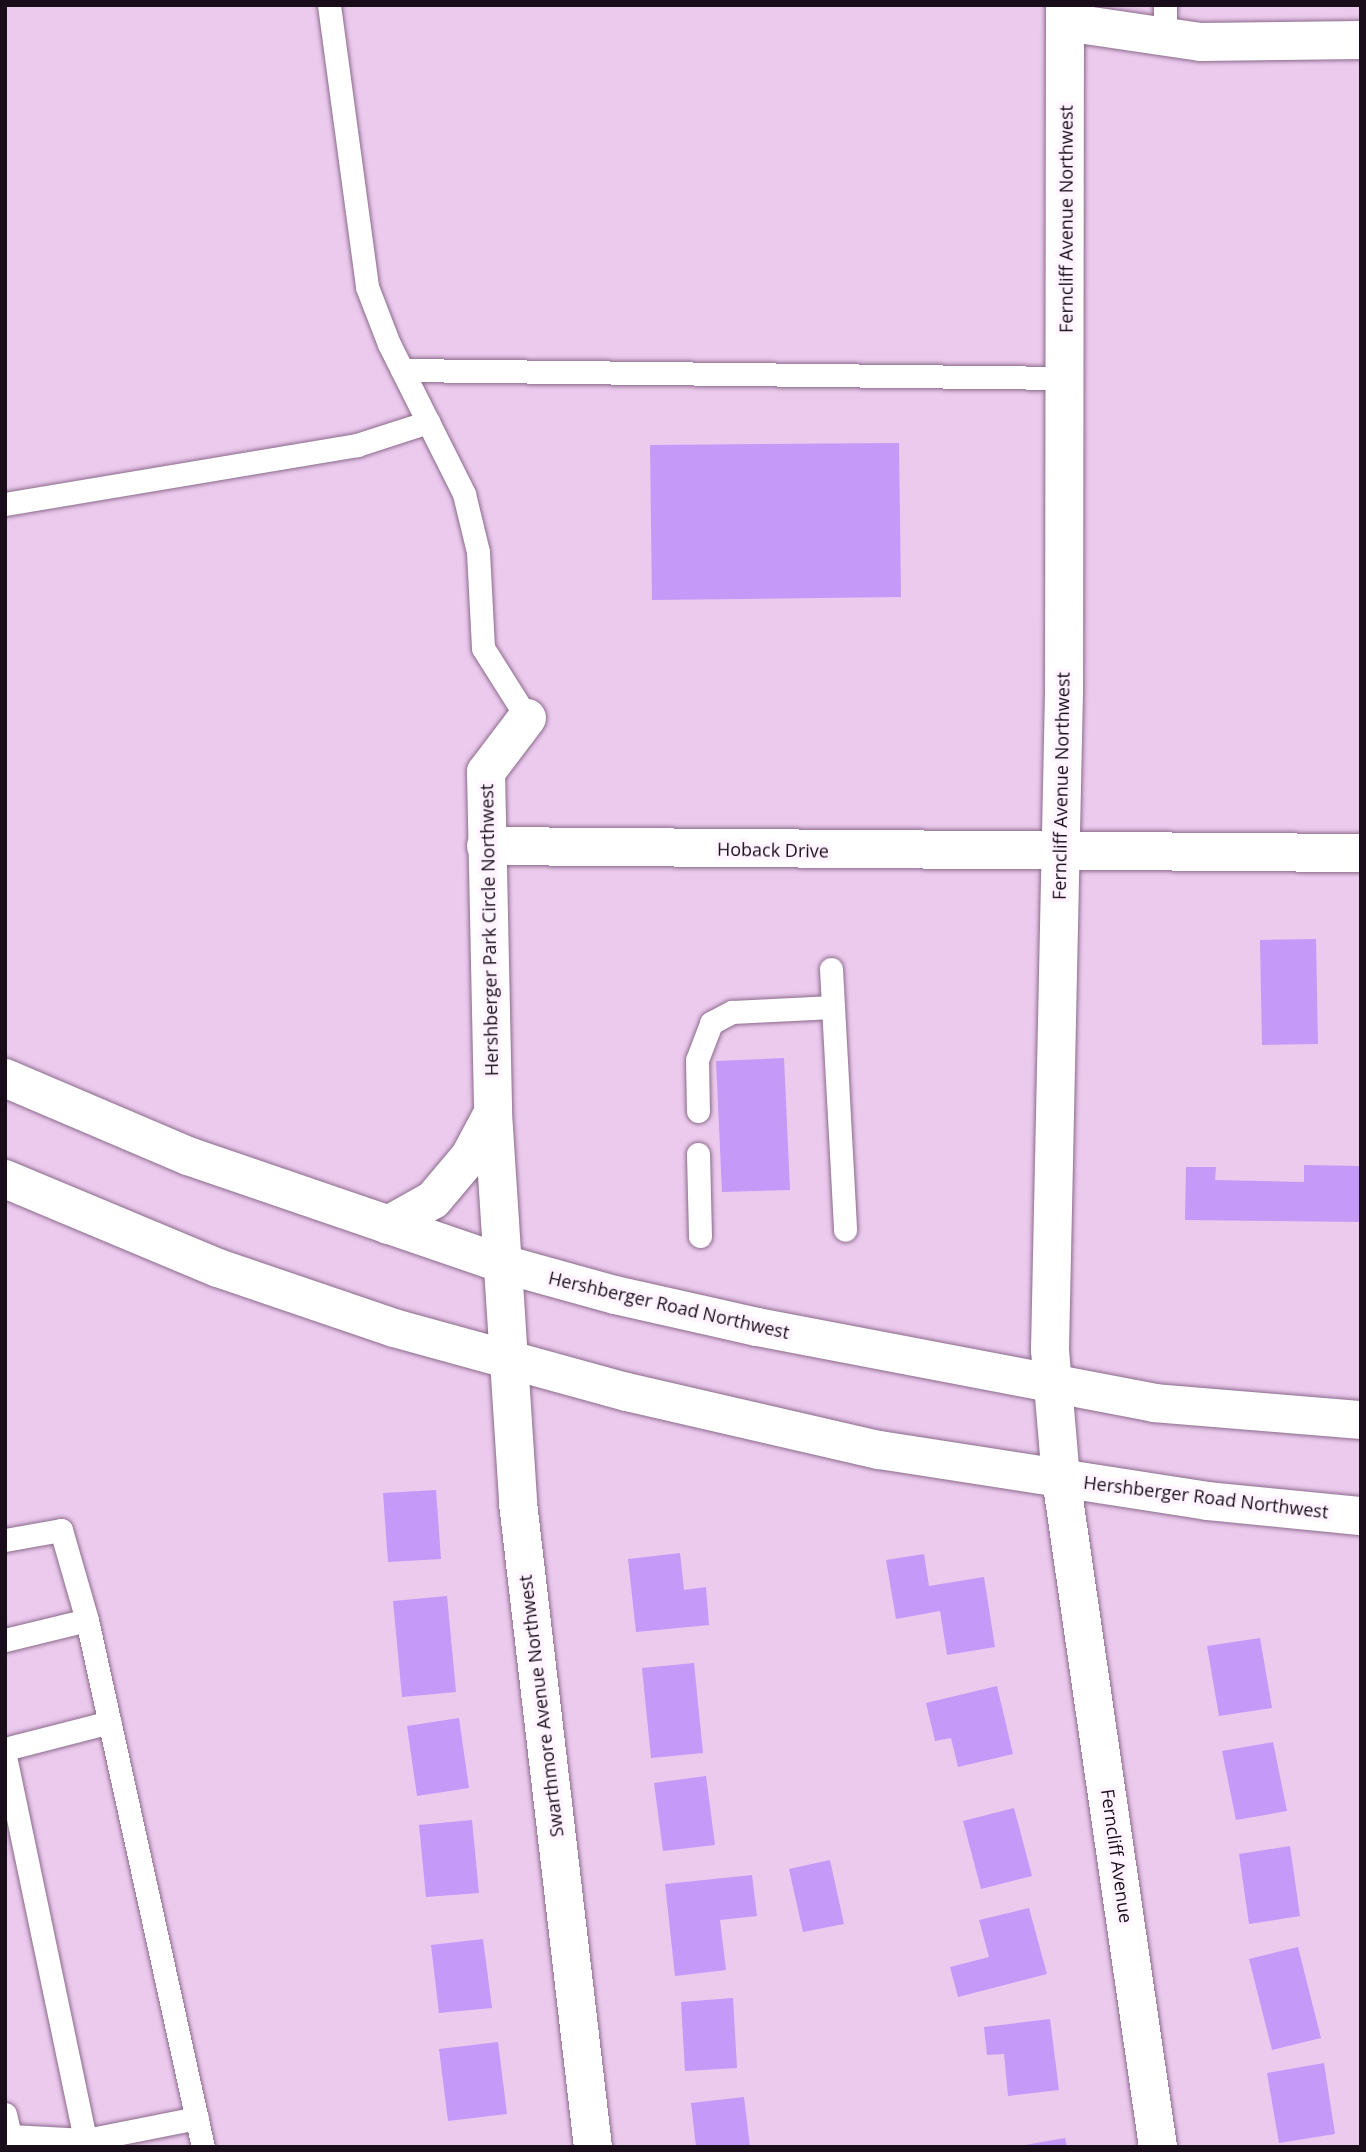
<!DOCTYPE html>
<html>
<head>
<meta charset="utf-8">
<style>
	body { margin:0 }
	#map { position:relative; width:1366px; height:2152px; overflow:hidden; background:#eccaee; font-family:"Open Sans",sans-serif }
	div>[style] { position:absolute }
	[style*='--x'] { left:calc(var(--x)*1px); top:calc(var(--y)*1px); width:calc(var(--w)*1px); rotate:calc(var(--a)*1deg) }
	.building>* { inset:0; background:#c599f7 }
	.roads { filter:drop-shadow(0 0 2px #8a6b8b) drop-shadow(0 0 2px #8a6b8b) }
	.service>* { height:23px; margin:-11.5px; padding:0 11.5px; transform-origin:11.5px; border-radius:11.5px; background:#fff }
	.minor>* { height:38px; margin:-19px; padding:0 19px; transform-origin:19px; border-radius:19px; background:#fff }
	.secondary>* { height:38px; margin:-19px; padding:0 19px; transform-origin:19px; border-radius:19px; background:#fff }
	span { translate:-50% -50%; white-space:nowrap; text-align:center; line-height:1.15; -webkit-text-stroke:7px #fff4ff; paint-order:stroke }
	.street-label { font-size:18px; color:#190d1a }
	.frame { position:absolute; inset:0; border:7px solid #190d1a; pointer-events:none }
</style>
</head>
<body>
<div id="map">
	<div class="building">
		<i style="clip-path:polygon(899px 443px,901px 597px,652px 600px,650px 445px)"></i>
		<i style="clip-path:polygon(1316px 939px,1318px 1044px,1262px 1045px,1260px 940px)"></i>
		<i style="clip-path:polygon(784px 1058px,790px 1190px,722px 1192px,716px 1061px)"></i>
		<i style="clip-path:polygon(1304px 1165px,1361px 1166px,1361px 1222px,1185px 1220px,1186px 1167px,1216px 1167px,1215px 1180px,1304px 1182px)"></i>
		<i style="clip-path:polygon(436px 1490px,441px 1559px,388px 1562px,383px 1493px)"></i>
		<i style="clip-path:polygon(680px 1553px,684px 1590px,706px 1587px,709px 1625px,636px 1632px,628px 1559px)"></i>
		<i style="clip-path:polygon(924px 1554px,929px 1586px,984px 1577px,995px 1647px,947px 1655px,940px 1611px,896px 1619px,886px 1560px)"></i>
		<i style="clip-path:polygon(447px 1596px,456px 1692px,402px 1697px,393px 1601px)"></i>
		<i style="clip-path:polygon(1260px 1638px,1272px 1708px,1219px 1716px,1207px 1646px)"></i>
		<i style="clip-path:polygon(694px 1663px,703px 1753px,651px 1758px,642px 1668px)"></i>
		<i style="clip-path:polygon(997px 1686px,1013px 1754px,958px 1767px,951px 1738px,935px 1741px,926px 1703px)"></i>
		<i style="clip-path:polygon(459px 1718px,469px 1788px,417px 1796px,407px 1726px)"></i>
		<i style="clip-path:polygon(1273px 1742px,1287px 1811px,1236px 1820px,1222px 1751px)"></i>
		<i style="clip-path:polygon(706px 1776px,715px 1845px,663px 1851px,654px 1783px)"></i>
		<i style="clip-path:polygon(1014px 1808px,1032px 1876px,981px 1889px,963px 1821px)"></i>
		<i style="clip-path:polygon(472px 1820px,479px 1893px,426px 1897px,419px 1825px)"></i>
		<i style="clip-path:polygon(1290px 1846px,1300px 1916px,1249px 1924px,1239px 1854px)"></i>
		<i style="clip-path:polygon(830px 1860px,844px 1924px,803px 1932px,789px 1869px)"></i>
		<i style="clip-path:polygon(752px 1875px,757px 1916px,720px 1920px,726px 1970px,675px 1976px,665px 1884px)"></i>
		<i style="clip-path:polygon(1029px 1908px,1047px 1974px,958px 1997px,950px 1967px,989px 1957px,979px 1920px)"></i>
		<i style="clip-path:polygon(483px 1939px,492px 2008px,439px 2013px,431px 1945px)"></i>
		<i style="clip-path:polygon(1298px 1947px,1321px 2038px,1272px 2050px,1249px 1959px)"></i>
		<i style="clip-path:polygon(733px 1998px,737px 2068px,685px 2071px,681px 2002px)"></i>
		<i style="clip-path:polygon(1050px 2019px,1059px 2090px,1008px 2096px,1004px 2054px,987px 2055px,984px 2027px)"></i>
		<i style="clip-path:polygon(498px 2042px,507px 2114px,448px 2121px,439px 2049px)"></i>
		<i style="clip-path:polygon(1324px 2063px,1335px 2134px,1279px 2143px,1267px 2073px)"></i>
		<i style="clip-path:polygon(744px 2097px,750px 2147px,696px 2147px,691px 2103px)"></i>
		<i style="clip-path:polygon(1065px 2138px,1067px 2147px,1025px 2147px,1025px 2145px)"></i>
	</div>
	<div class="roads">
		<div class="service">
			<i style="--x:329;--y:5;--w:285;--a:82.3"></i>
			<i style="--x:367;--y:287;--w:61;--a:68.9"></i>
			<i style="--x:389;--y:344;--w:168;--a:63.4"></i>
			<i style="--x:464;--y:494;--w:60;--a:76.4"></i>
			<i style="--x:478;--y:552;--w:96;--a:87"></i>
			<i style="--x:483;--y:648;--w:83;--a:57.8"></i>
			<i style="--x:1165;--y:37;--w:32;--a:-90"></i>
			<i style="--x:402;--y:370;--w:664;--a:0.69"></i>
			<i style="--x:5;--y:504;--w:357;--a:-9.5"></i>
			<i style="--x:357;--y:445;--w:75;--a:-17.9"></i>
			<i style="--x:831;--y:969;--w:261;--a:86.9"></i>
			<i style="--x:698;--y:1111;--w:51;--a:-91.1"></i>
			<i style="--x:697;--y:1060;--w:40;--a:-69"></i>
			<i style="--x:711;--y:1023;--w:24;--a:-28"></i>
			<i style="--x:732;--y:1012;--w:101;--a:-2.8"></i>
			<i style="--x:698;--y:1154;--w:82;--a:88.6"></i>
			<i style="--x:5;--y:1540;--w:57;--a:-10.1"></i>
			<i style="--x:61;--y:1530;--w:94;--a:73.9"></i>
			<i style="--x:87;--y:1620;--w:540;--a:77.59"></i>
			<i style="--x:5;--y:1640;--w:84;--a:-13.7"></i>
			<i style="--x:5;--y:1749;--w:108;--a:-14.4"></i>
			<i style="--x:5;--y:1756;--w:400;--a:78.2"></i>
			<i style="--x:5;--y:2114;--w:23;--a:77"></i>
			<i style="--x:10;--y:2136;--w:76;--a:3"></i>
			<i style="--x:86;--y:2140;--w:113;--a:-11.2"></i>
		</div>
		<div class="minor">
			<i style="--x:1065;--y:5;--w:687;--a:90.08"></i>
			<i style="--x:1064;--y:692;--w:658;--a:91.22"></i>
			<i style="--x:1050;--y:1350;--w:128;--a:85.1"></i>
			<i style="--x:1061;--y:1478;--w:676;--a:81.75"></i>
			<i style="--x:1065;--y:22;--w:137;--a:8.4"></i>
			<i style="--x:1201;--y:42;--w:160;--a:-0.7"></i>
			<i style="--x:527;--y:718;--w:68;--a:127.2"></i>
			<i style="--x:486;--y:772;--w:341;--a:88.8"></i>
			<i style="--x:493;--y:1113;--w:391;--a:86.3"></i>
			<i style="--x:518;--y:1503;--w:648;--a:83.36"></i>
			<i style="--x:486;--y:846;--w:875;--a:0.46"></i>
			<i style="--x:388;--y:1225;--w:51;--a:-29.1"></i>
			<i style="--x:433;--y:1200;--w:57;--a:-49.9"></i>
			<i style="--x:470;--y:1156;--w:49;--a:-61.9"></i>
		</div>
		<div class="secondary">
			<i style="--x:5;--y:1078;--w:199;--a:23.1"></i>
			<i style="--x:188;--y:1156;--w:333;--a:18.9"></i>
			<i style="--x:503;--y:1264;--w:116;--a:15.5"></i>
			<i style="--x:615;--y:1295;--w:146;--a:12.7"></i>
			<i style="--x:757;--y:1327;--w:404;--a:10.8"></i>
			<i style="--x:1154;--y:1403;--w:208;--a:4.7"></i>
			<i style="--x:5;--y:1179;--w:231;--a:22.7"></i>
			<i style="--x:218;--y:1268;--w:186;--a:18.8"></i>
			<i style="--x:394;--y:1328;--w:242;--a:15.4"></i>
			<i style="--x:627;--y:1392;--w:259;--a:13"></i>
			<i style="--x:879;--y:1450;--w:332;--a:8.8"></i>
			<i style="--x:1207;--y:1501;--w:155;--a:5.6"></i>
		</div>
	</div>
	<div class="street-label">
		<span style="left:1066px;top:219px;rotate:-90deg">Ferncliff Avenue Northwest</span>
		<span style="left:1061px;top:786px;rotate:-89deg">Ferncliff Avenue Northwest</span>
		<span style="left:773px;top:850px;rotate:1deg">Hoback Drive</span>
		<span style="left:489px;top:930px;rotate:-91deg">Hershberger Park Circle Northwest</span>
		<span style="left:669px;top:1305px;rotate:13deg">Hershberger Road Northwest</span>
		<span style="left:1206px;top:1497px;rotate:7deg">Hershberger Road Northwest</span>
		<span style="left:541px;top:1706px;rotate:-97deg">Swarthmore Avenue Northwest</span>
		<span style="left:1117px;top:1856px;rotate:82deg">Ferncliff Avenue</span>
	</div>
	<div class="frame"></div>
</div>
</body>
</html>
